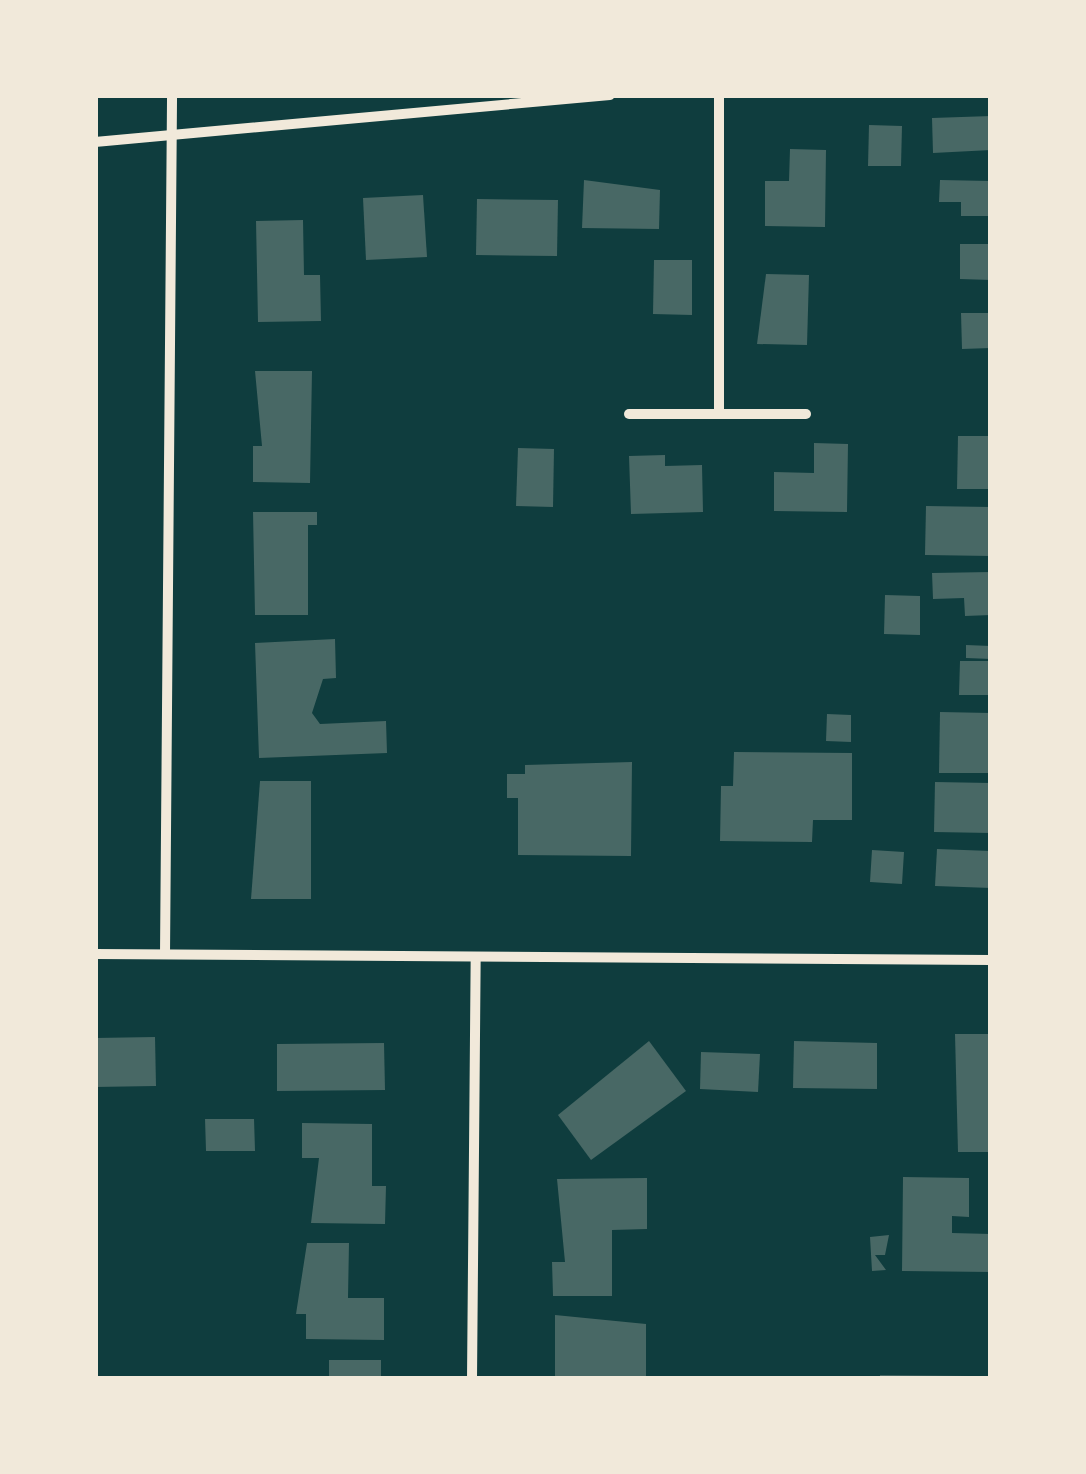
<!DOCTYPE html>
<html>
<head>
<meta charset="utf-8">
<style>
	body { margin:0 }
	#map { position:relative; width:1086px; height:1474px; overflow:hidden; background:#0f3d3e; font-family:Karla,sans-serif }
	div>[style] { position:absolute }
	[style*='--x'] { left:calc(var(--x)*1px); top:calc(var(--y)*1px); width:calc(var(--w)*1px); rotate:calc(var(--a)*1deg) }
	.building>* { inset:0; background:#486865 }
	.minor>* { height:10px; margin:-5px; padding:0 5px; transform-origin:5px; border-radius:5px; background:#f1e9da }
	span { translate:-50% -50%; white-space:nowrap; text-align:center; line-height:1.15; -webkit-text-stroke:10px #f1e9da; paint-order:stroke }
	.frame { position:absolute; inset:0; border:98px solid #f1e9da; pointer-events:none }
</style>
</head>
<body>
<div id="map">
	<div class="building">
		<i style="clip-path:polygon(991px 116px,991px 150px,933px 153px,932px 118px)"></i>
		<i style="clip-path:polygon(869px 125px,902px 126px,901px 166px,868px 166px)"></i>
		<i style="clip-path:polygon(790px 149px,826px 150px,825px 227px,765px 226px,765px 181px,789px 181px)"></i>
		<i style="clip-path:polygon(584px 180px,660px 190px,659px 229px,582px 228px)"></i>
		<i style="clip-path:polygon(940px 180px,991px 181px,991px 216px,961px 216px,961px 202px,939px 202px)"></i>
		<i style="clip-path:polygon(423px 195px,427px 257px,366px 260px,363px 198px)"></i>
		<i style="clip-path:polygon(477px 199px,558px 200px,557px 256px,476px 255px)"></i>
		<i style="clip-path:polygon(303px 220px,304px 275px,320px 275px,321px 321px,258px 322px,256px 221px)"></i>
		<i style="clip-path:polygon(960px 244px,991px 244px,991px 280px,960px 279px)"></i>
		<i style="clip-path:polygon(654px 260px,692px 260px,692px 315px,653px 314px)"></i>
		<i style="clip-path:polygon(766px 274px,809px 275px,807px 345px,757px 344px)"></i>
		<i style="clip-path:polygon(961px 313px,991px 313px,991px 348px,962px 349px)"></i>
		<i style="clip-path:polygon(255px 371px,312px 371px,310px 483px,253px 482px,253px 446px,262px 446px)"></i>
		<i style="clip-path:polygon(958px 436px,991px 436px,991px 489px,957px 489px)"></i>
		<i style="clip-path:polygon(814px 443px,848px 444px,847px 512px,774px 511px,774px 472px,814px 473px)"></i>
		<i style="clip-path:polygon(518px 448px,554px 449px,553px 507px,516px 506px)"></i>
		<i style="clip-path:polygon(665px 455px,665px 466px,702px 465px,703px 512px,631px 514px,629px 456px)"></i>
		<i style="clip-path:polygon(926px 506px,991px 507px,991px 556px,925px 555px)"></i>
		<i style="clip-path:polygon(253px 512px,317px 512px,317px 525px,308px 525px,308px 615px,255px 615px)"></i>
		<i style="clip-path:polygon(991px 572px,991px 615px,965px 616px,964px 598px,933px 599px,932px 573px)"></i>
		<i style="clip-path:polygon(885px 595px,920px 596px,920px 635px,884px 634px)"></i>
		<i style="clip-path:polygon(335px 639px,336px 678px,323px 679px,312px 713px,320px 724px,386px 721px,387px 753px,259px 758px,255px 643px)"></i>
		<i style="clip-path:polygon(966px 645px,991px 646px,991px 659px,966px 658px)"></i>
		<i style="clip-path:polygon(960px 661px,991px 661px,991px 695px,959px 695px)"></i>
		<i style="clip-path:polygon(940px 712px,991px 713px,991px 773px,939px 773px)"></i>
		<i style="clip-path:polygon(827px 714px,851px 715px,851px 742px,826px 741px)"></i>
		<i style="clip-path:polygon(734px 752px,852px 753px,852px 820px,813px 820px,812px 842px,720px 841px,721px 786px,733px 786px)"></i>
		<i style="clip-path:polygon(632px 762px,631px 856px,518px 855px,518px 798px,507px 798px,507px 774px,525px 774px,525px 765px)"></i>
		<i style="clip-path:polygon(260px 781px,311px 781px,311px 899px,251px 899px)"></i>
		<i style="clip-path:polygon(935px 782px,991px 783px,991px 833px,934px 832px)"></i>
		<i style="clip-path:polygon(937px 849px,991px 851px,991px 888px,935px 886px)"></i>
		<i style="clip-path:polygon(872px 850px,904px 852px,902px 884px,870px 882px)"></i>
		<i style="clip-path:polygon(955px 1034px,991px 1034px,991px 1152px,958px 1152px)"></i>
		<i style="clip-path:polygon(155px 1037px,156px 1086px,95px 1087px,95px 1038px)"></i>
		<i style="clip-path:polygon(649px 1041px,686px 1091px,591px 1160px,558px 1115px)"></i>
		<i style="clip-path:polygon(794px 1041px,877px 1043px,877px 1089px,793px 1088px)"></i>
		<i style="clip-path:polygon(384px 1043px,385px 1090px,277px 1091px,277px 1044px)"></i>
		<i style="clip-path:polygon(701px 1052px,760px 1054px,758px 1092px,700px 1089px)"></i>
		<i style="clip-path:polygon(205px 1119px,254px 1119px,255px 1151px,206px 1151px)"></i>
		<i style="clip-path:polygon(302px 1123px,372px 1124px,372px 1186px,386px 1186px,385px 1224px,311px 1223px,319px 1158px,302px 1158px)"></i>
		<i style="clip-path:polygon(903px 1177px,969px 1178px,969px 1217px,952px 1216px,952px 1233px,991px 1234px,991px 1272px,902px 1271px)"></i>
		<i style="clip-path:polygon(647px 1178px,647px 1229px,612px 1230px,612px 1296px,553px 1296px,552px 1262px,565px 1262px,557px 1179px)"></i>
		<i style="clip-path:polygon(889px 1235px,885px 1255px,875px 1255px,886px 1270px,872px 1271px,870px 1237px)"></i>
		<i style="clip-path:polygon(307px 1243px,349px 1243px,348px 1298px,384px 1298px,384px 1340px,306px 1339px,306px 1314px,296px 1314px)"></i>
		<i style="clip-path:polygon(555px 1315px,646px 1324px,646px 1379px,555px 1379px)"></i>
		<i style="clip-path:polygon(329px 1360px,381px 1360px,381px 1379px,329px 1379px)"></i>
		<i style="clip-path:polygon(880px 1375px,969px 1376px,969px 1379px,880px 1379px)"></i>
	</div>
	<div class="minor">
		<i style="--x:95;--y:142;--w:517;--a:-5.21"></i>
		<i style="--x:629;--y:414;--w:177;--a:0"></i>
		<i style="--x:719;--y:414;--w:319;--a:-90"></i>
		<i style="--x:95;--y:954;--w:896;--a:0.38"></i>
		<i style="--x:165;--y:954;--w:859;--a:-89.53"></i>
		<i style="--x:472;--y:1379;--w:421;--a:-89.5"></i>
	</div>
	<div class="frame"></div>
</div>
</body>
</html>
